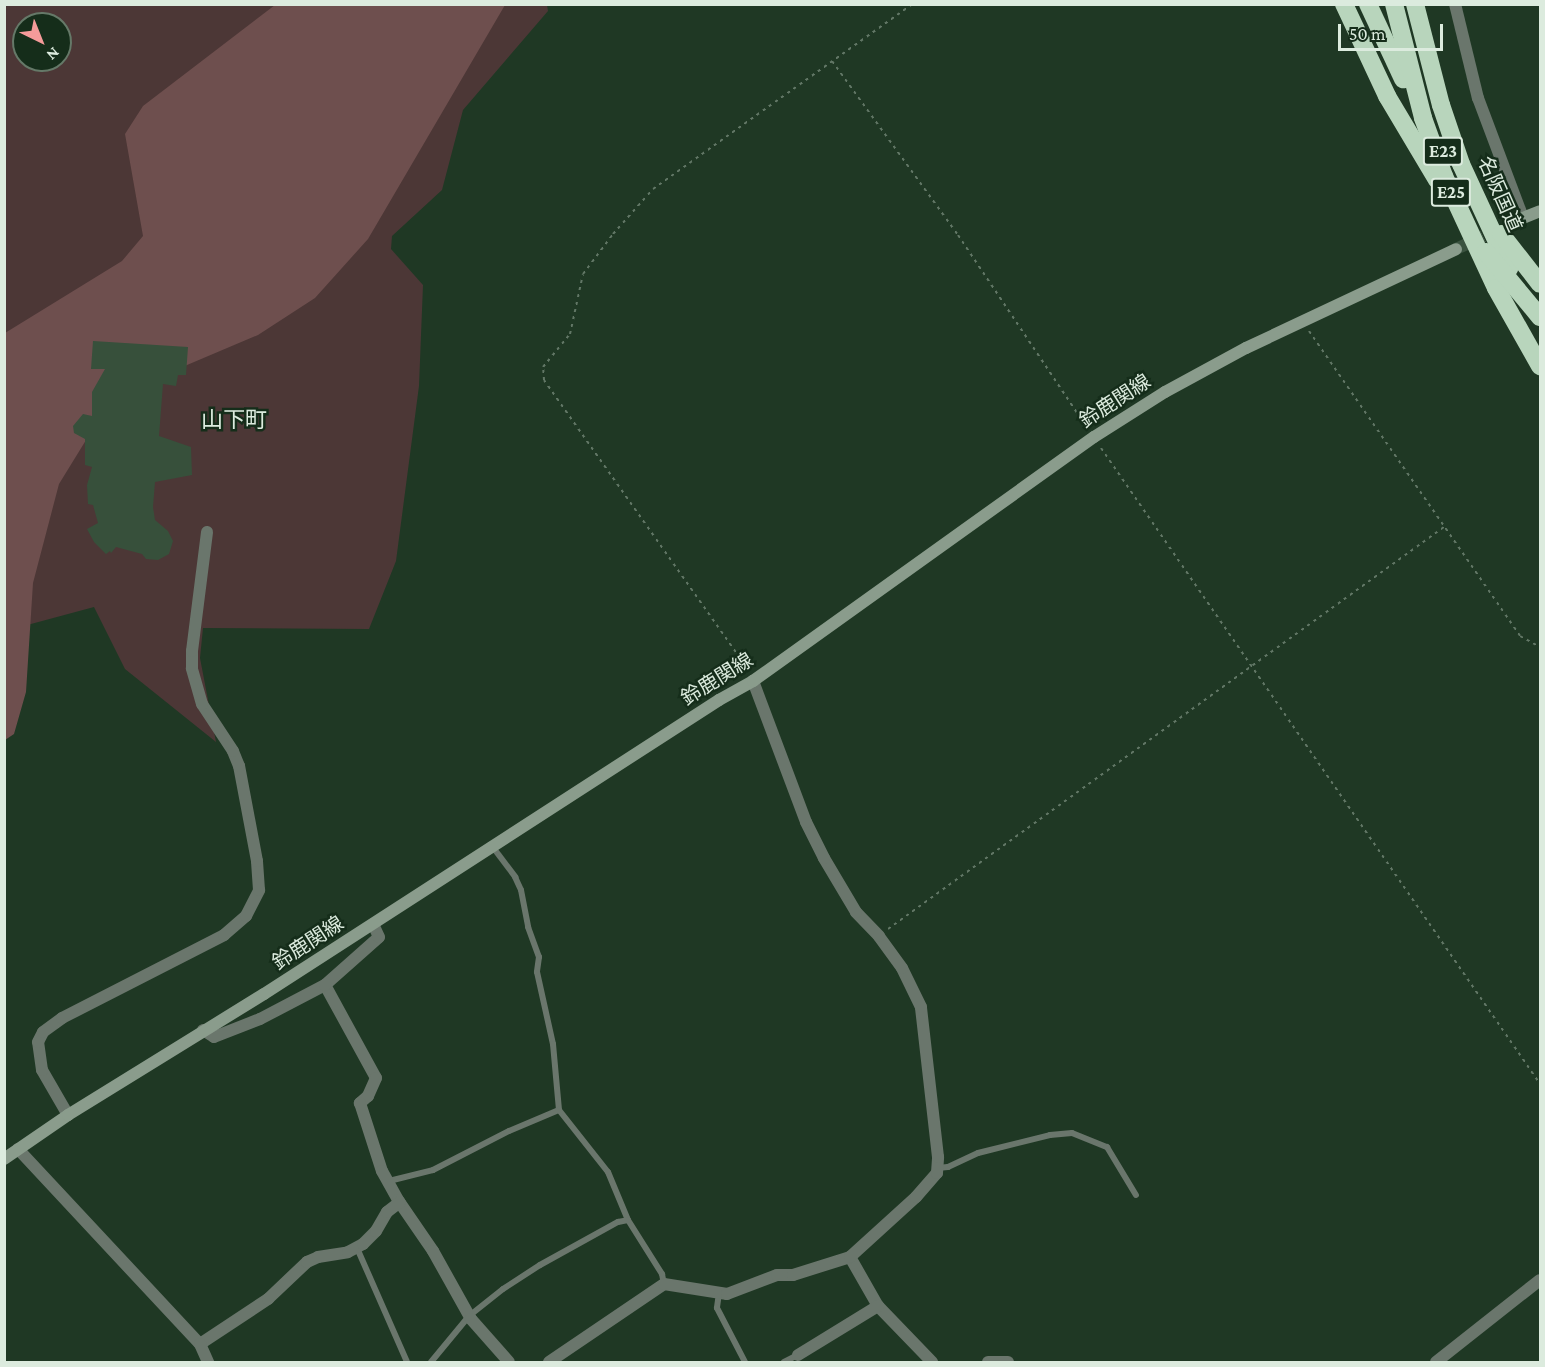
<!DOCTYPE html>
<html>
<head>
<meta charset="utf-8">
<style>
	body { margin:0 }
	#map { position:relative; width:1545px; height:1367px; overflow:hidden; background:#1f3824; font-family:"Crimson Pro","Noto Sans JP",serif }
	div>[style] { position:absolute }
	[style*='--x'] { left:calc(var(--x)*1px); top:calc(var(--y)*1px); width:calc(var(--w)*1px); rotate:calc(var(--a)*1deg) }
	.green>* { inset:0; background:#4c3736 }
	.forest>* { inset:0; background:#6e4f4e }
	.building>* { inset:0; background:#37503b }
	.secondary-tunnel>* { height:12px; margin-top:-6px; transform-origin:0; background:repeating-linear-gradient(90deg,#3b5340 0 12px,transparent 0 18px) }
	.path>* { height:2px; margin-top:-1px; transform-origin:0; background:repeating-linear-gradient(90deg,#627766 0 3px,transparent 0 7.5px) }
	.service>* { height:6px; margin:-3px; padding:0 3px; transform-origin:3px; border-radius:3px; background:#6a766c }
	.minor>* { height:12px; margin:-6px; padding:0 6px; transform-origin:6px; border-radius:6px; background:#6a766c }
	.tertiary>* { height:12px; margin:-6px; padding:0 6px; transform-origin:6px; border-radius:6px; background:#6a766c }
	.secondary>* { height:12px; margin:-6px; padding:0 6px; transform-origin:6px; border-radius:6px; background:#8a9c8c }
	.motorway>* { height:18px; margin:-9px; padding:0 9px; transform-origin:9px; border-radius:9px; background:#b8d5bc }
	span { translate:-50% -50%; white-space:nowrap; text-align:center; line-height:1.15; -webkit-text-stroke:5px #152d1a; paint-order:stroke }
	.shield-label span { padding:2px 4px; background:#152d1a; border:2px solid; border-radius:4px; -webkit-text-stroke-width:0 }
	.shield-label { font-size:18px; color:#dcebde; font-weight:700 }
	.street-label { font-size:20px; color:#dcebde }
	.quarter-label { font-size:22px; color:#dcebde }
	.frame { position:absolute; inset:0; border:6px solid #dcebde; pointer-events:none }
	.north { position:absolute; left:12px; top:12px; width:60px; height:60px; box-sizing:border-box; background:#152d1a; border:2px solid #657968; border-radius:50%; rotate:137deg; font-size:16px; font-weight:700; line-height:24px; text-align:center; color:#dcebde }
	.north::after { content:''; display:block; margin:auto; width:21px; height:27px; background:#f59b9a; clip-path:polygon(50% 0,100% 100%,50% 72%,0 100%) }
	.scale { position:absolute; left:1338px; top:24px; width:105px; height:27px; box-sizing:border-box; border:3px solid #dcebde; border-top:0; padding-left:8px; font-size:18px; line-height:21px; white-space:nowrap; color:#dcebde; -webkit-text-stroke:4px #152d1a; paint-order:stroke }
</style>
</head>
<body>
<div id="map">
	<div class="green">
		<i style="clip-path:polygon(evenodd,5px 5px,547px 5px,548px 11px,463px 110px,442px 190px,392px 236px,391px 249px,423px 285px,419px 386px,396px 561px,369px 629px,203px 628px,200px 658px,216px 742px,125px 669px,94px 607px,5px 631px,5px 5px,24px 24px,60px 24px,60px 60px,24px 60px,24px 24px)"></i>
	</div>
	<div class="forest">
		<i style="clip-path:polygon(275px 5px,505px 5px,368px 239px,315px 298px,258px 335px,154px 379px,107px 406px,59px 484px,33px 583px,26px 692px,14px 734px,5px 740px,5px 333px,122px 261px,143px 236px,125px 134px,143px 106px)"></i>
	</div>
	<div class="building">
		<i style="clip-path:polygon(93px 341px,188px 347px,186px 375px,178px 375px,176px 386px,163px 384px,159px 436px,191px 447px,192px 475px,155px 482px,153px 507px,155px 520px,168px 531px,173px 541px,169px 554px,158px 560px,146px 559px,142px 554px,116px 547px,111px 553px,110px 551px,106px 554px,94px 542px,87px 529px,98px 523px,93px 505px,88px 504px,87px 485px,92px 467px,85px 465px,85px 439px,74px 433px,73px 426px,83px 414px,92px 416px,92px 392px,105px 369px,91px 369px)"></i>
	</div>
	<div class="secondary-tunnel">
		<i style="--x:1456;--y:249;--w:74;--a:-24.8"></i>
	</div>
	<div class="path">
		<i style="--x:832;--y:61;--w:215;--a:54.1"></i>
		<i style="--x:958;--y:235;--w:230;--a:56.2"></i>
		<i style="--x:1309;--y:331;--w:371;--a:55.3"></i>
		<i style="--x:1520;--y:636;--w:23;--a:29"></i>
		<i style="--x:1101;--y:448;--w:773;--a:55.38"></i>
		<i style="--x:746;--y:672;--w:15;--a:-113"></i>
		<i style="--x:740;--y:658;--w:340;--a:-125.2"></i>
		<i style="--x:544;--y:380;--w:13;--a:-94"></i>
		<i style="--x:543;--y:367;--w:43;--a:-50.7"></i>
		<i style="--x:570;--y:334;--w:61;--a:-77.8"></i>
		<i style="--x:583;--y:274;--w:50;--a:-53.1"></i>
		<i style="--x:613;--y:234;--w:60;--a:-48.4"></i>
		<i style="--x:653;--y:189;--w:318;--a:-35.5"></i>
		<i style="--x:888;--y:929;--w:686;--a:-35.87"></i>
	</div>
	<div class="service">
		<i style="--x:492;--y:846;--w:39;--a:53"></i>
		<i style="--x:515;--y:877;--w:14;--a:65"></i>
		<i style="--x:521;--y:890;--w:38;--a:79"></i>
		<i style="--x:528;--y:927;--w:32;--a:70"></i>
		<i style="--x:539;--y:957;--w:15;--a:98"></i>
		<i style="--x:537;--y:972;--w:74;--a:77.5"></i>
		<i style="--x:553;--y:1044;--w:66;--a:84.8"></i>
		<i style="--x:937;--y:1168;--w:11;--a:-5"></i>
		<i style="--x:948;--y:1167;--w:33;--a:-25"></i>
		<i style="--x:978;--y:1153;--w:74;--a:-14"></i>
		<i style="--x:1050;--y:1135;--w:22;--a:-5"></i>
		<i style="--x:1072;--y:1133;--w:38;--a:22"></i>
		<i style="--x:1107;--y:1147;--w:56;--a:58.9"></i>
		<i style="--x:389;--y:1181;--w:45;--a:-14"></i>
		<i style="--x:433;--y:1170;--w:85;--a:-27.2"></i>
		<i style="--x:509;--y:1131;--w:54;--a:-22.8"></i>
		<i style="--x:559;--y:1110;--w:79;--a:51.7"></i>
		<i style="--x:608;--y:1172;--w:52;--a:67.4"></i>
		<i style="--x:628;--y:1220;--w:64;--a:57.8"></i>
		<i style="--x:662;--y:1274;--w:10;--a:79"></i>
		<i style="--x:357;--y:1248;--w:124;--a:66.3"></i>
		<i style="--x:719;--y:1293;--w:15;--a:98"></i>
		<i style="--x:717;--y:1308;--w:61;--a:62.6"></i>
		<i style="--x:431;--y:1362;--w:60;--a:-50.4"></i>
		<i style="--x:469;--y:1316;--w:43;--a:-38.5"></i>
		<i style="--x:503;--y:1289;--w:44;--a:-33"></i>
		<i style="--x:540;--y:1265;--w:89;--a:-28.9"></i>
		<i style="--x:618;--y:1222;--w:10;--a:-11"></i>
		<i style="--x:784;--y:1362;--w:16;--a:-27"></i>
	</div>
	<div class="minor">
		<i style="--x:1455;--y:4;--w:97;--a:76.3"></i>
		<i style="--x:1478;--y:98;--w:128;--a:69.4"></i>
		<i style="--x:325;--y:985;--w:106;--a:61.3"></i>
		<i style="--x:376;--y:1078;--w:20;--a:114"></i>
		<i style="--x:368;--y:1096;--w:11;--a:139"></i>
		<i style="--x:360;--y:1103;--w:71;--a:72.1"></i>
		<i style="--x:382;--y:1171;--w:33;--a:61"></i>
		<i style="--x:398;--y:1200;--w:62;--a:55.5"></i>
		<i style="--x:433;--y:1251;--w:78;--a:60.8"></i>
		<i style="--x:471;--y:1319;--w:57;--a:48.5"></i>
		<i style="--x:203;--y:1030;--w:13;--a:32"></i>
		<i style="--x:214;--y:1037;--w:49;--a:-21.4"></i>
		<i style="--x:260;--y:1019;--w:73;--a:-27.6"></i>
		<i style="--x:325;--y:985;--w:72;--a:-41.6"></i>
		<i style="--x:379;--y:937;--w:14;--a:-115"></i>
		<i style="--x:850;--y:1257;--w:56;--a:60.3"></i>
		<i style="--x:878;--y:1306;--w:78;--a:46"></i>
		<i style="--x:200;--y:1344;--w:82;--a:-33.5"></i>
		<i style="--x:268;--y:1299;--w:54;--a:-43.5"></i>
		<i style="--x:307;--y:1262;--w:12;--a:-24"></i>
		<i style="--x:318;--y:1257;--w:30;--a:-9"></i>
		<i style="--x:348;--y:1252;--w:17;--a:-28"></i>
		<i style="--x:363;--y:1244;--w:18;--a:-45"></i>
		<i style="--x:376;--y:1231;--w:22;--a:-60"></i>
		<i style="--x:387;--y:1212;--w:16;--a:-38"></i>
		<i style="--x:798;--y:1355;--w:94;--a:-31.5"></i>
		<i style="--x:549;--y:1362;--w:139;--a:-34.1"></i>
		<i style="--x:664;--y:1284;--w:64;--a:9"></i>
		<i style="--x:727;--y:1294;--w:53;--a:-20.8"></i>
		<i style="--x:777;--y:1275;--w:16;--a:0"></i>
		<i style="--x:793;--y:1275;--w:60;--a:-17.5"></i>
		<i style="--x:850;--y:1257;--w:89;--a:-42.3"></i>
		<i style="--x:916;--y:1197;--w:32;--a:-49"></i>
		<i style="--x:937;--y:1173;--w:16;--a:-86"></i>
		<i style="--x:938;--y:1157;--w:151;--a:-96.5"></i>
		<i style="--x:921;--y:1007;--w:43;--a:-116"></i>
		<i style="--x:902;--y:968;--w:39;--a:-126"></i>
		<i style="--x:879;--y:936;--w:33;--a:-134"></i>
		<i style="--x:856;--y:912;--w:63;--a:-120.7"></i>
		<i style="--x:824;--y:858;--w:40;--a:-116.6"></i>
		<i style="--x:806;--y:822;--w:151;--a:-110.6"></i>
		<i style="--x:988;--y:1362;--w:20;--a:0"></i>
	</div>
	<div class="tertiary">
		<i style="--x:68;--y:1115;--w:52;--a:-120"></i>
		<i style="--x:42;--y:1070;--w:28;--a:-98"></i>
		<i style="--x:38;--y:1042;--w:11;--a:-63"></i>
		<i style="--x:43;--y:1032;--w:24;--a:-36"></i>
		<i style="--x:62;--y:1018;--w:182;--a:-27.1"></i>
		<i style="--x:224;--y:935;--w:29;--a:-41"></i>
		<i style="--x:246;--y:916;--w:29;--a:-63"></i>
		<i style="--x:259;--y:890;--w:29;--a:-94"></i>
		<i style="--x:257;--y:861;--w:97;--a:-100.7"></i>
		<i style="--x:239;--y:766;--w:16;--a:-112"></i>
		<i style="--x:233;--y:751;--w:56;--a:-123.4"></i>
		<i style="--x:202;--y:704;--w:37;--a:-106"></i>
		<i style="--x:192;--y:668;--w:17;--a:-90"></i>
		<i style="--x:192;--y:651;--w:120;--a:-82.8"></i>
		<i style="--x:18;--y:1149;--w:267;--a:47"></i>
		<i style="--x:200;--y:1344;--w:20;--a:66"></i>
		<i style="--x:1436;--y:1362;--w:132;--a:-38.3"></i>
	</div>
	<div class="secondary">
		<i style="--x:1523;--y:218;--w:18;--a:-22"></i>
		<i style="--x:4;--y:1159;--w:78;--a:-34.5"></i>
		<i style="--x:68;--y:1115;--w:230;--a:-31.7"></i>
		<i style="--x:264;--y:994;--w:542;--a:-32.87"></i>
		<i style="--x:719;--y:700;--w:39;--a:-29"></i>
		<i style="--x:753;--y:681;--w:419;--a:-35.6"></i>
		<i style="--x:1094;--y:437;--w:84;--a:-32.4"></i>
		<i style="--x:1165;--y:392;--w:92;--a:-28.5"></i>
		<i style="--x:1246;--y:348;--w:232;--a:-25.2"></i>
	</div>
	<div class="motorway">
		<i style="--x:1344;--y:4;--w:102;--a:64.9"></i>
		<i style="--x:1387;--y:96;--w:98;--a:59.2"></i>
		<i style="--x:1368;--y:4;--w:83;--a:65"></i>
		<i style="--x:1394;--y:4;--w:118;--a:75.7"></i>
		<i style="--x:1423;--y:118;--w:62;--a:70.1"></i>
		<i style="--x:1444;--y:176;--w:123;--a:65.1"></i>
		<i style="--x:1496;--y:288;--w:90;--a:60.6"></i>
		<i style="--x:1415;--y:4;--w:104;--a:75.6"></i>
		<i style="--x:1441;--y:105;--w:62;--a:71.3"></i>
		<i style="--x:1461;--y:164;--w:115;--a:65.2"></i>
		<i style="--x:1501;--y:234;--w:63;--a:52"></i>
		<i style="--x:1486;--y:252;--w:85;--a:50.3"></i>
	</div>
	<div class="shield-label">
		<span style="left:1443px;top:151px">E23</span>
		<span style="left:1451px;top:192px">E25</span>
	</div>
	<div class="street-label">
		<span style="left:1500px;top:194px;rotate:66deg">名阪国道</span>
		<span style="left:1115px;top:401px;rotate:-33deg">鈴鹿関線</span>
		<span style="left:717px;top:679px;rotate:-32deg">鈴鹿関線</span>
		<span style="left:308px;top:943px;rotate:-33deg">鈴鹿関線</span>
	</div>
	<div class="quarter-label">
		<span style="left:234px;top:420px">山下町</span>
	</div>
	<div class="frame"></div>
	<div class="north">N</div>
	<div class="scale">50 m</div>
</div>
</body>
</html>
